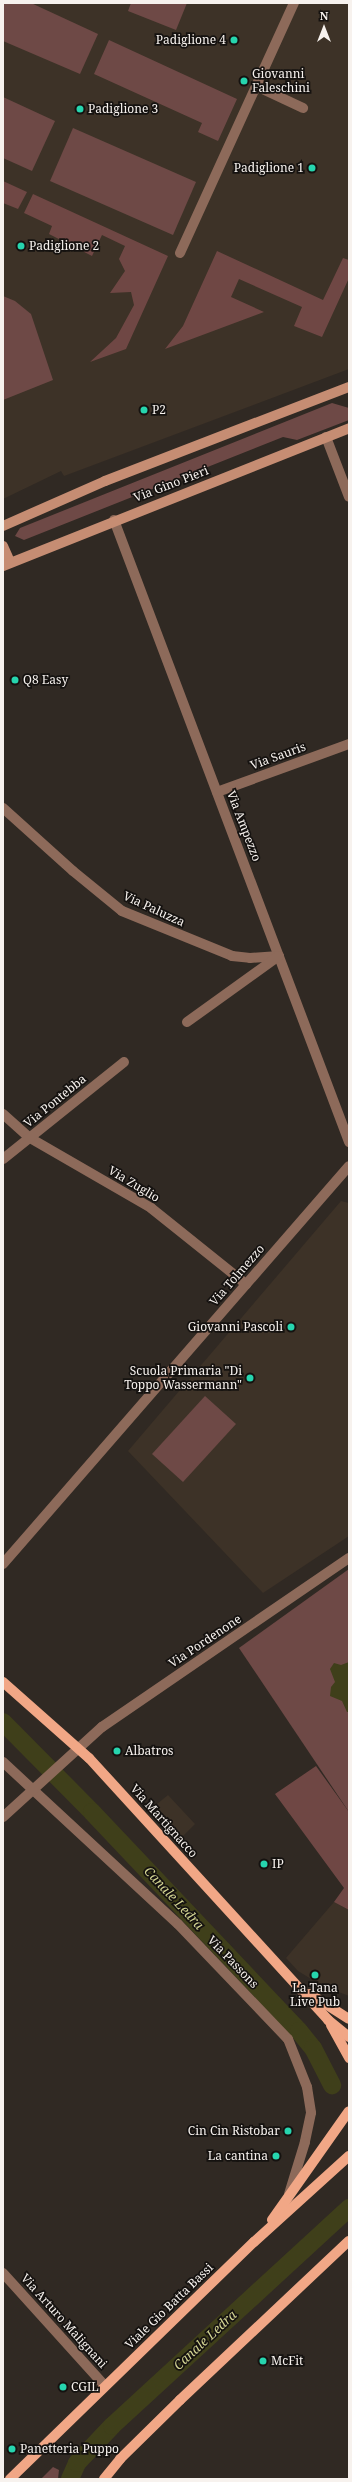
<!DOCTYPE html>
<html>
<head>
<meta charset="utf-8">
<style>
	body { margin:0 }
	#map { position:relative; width:352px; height:2482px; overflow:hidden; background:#302923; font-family:"Noto Serif",serif }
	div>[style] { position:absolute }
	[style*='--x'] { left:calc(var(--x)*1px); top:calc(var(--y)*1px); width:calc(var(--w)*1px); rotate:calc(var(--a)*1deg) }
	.built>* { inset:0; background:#3d3227 }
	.green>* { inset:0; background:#6e4946 }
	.forest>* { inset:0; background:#6f4744 }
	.water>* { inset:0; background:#3f3f1a }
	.canal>* { height:18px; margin:-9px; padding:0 9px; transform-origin:9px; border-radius:9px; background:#3f3f1a }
	.pedestrian>* { height:10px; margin:-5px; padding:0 5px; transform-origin:5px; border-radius:5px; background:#8d6a5a }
	.minor>* { height:10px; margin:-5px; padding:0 5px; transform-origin:5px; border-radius:5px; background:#8d6a5a }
	.secondary>* { height:10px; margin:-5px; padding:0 5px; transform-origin:5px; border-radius:5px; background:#c68d73 }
	.primary>* { height:10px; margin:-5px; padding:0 5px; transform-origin:5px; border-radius:5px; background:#f1a786 }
	.dots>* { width:11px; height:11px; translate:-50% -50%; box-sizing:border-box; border:2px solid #151210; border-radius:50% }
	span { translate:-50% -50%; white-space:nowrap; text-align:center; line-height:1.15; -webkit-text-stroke:3.5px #151210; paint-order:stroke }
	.poi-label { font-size:12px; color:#f7f2ee }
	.right { translate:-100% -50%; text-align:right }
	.left { translate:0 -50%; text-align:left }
	.street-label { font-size:12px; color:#f7f2ee }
	.water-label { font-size:13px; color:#d3d492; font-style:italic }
	.frame { position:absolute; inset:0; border:4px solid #f7f2ee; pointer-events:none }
	.north { position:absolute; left:304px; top:8px; width:40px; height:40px; -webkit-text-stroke:3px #151210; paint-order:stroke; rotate:0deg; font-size:11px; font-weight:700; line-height:16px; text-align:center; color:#f7f2ee }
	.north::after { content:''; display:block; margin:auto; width:14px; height:18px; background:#f7f2ee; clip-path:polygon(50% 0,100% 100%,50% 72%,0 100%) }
</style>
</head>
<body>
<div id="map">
	<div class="built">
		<i style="clip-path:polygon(3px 3px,349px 3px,349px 369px,64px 476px,61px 471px,3px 499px)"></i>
		<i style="clip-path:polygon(341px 1201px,349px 1203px,349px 1536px,263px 1593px,128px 1451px)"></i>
		<i style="clip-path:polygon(168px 1795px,195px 1824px,180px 1839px,151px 1809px)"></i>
		<i style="clip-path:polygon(334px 1902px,349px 1910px,349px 1996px,321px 1985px,298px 1971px,286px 1958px)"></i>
	</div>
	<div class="green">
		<i style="clip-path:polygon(3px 3px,31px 3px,98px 34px,80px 74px,3px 41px)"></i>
		<i style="clip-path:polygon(131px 3px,187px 3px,176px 30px,128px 11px)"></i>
		<i style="clip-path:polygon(109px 40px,237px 99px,218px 141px,198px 132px,202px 123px,94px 74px)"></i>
		<i style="clip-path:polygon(3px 97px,55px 121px,32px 171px,3px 158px)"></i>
		<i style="clip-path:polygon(73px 128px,196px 182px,173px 235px,50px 181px)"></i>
		<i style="clip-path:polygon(3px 296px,15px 301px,31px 314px,53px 380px,3px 400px)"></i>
		<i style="clip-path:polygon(332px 403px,349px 408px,349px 420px,297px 440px,283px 437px,24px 540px,15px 536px,20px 528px)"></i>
		<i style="clip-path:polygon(205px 1396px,236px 1424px,183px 1482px,152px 1454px)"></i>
		<i style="clip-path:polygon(349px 1569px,349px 1812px,239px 1648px)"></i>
		<i style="clip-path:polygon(53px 2467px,59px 2470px,58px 2479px,41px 2479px)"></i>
	</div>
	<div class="forest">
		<i style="clip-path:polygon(3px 181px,27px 192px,18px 209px,3px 203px)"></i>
		<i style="clip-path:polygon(33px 194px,168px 256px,126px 349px,90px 362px,116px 338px,134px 305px,131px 292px,110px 293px,125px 271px,119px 259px,125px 246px,102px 235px,92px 256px,49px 234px,52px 226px,24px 213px)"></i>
		<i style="clip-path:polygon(217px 251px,323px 300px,343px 258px,349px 260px,349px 278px,322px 337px,294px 326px,302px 307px,239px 279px,231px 297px,264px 312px,165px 349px,183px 326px)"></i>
		<i style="clip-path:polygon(316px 1766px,349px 1812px,349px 1910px,334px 1902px,344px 1888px,275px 1794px)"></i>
	</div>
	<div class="water">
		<i style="clip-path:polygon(349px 1662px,349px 1712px,347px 1712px,342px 1701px,330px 1696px,331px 1687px,335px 1682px,330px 1669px,334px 1663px,341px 1665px)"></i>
	</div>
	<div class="canal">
		<i style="--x:3;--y:1722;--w:127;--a:45.3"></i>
		<i style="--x:92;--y:1812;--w:301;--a:46.6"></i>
		<i style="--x:299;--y:2031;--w:22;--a:51"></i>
		<i style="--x:313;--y:2048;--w:42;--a:62.8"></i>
		<i style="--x:70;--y:2479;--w:17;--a:-66"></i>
		<i style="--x:77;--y:2463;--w:51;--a:-46.6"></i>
		<i style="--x:112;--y:2426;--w:322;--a:-42.6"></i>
	</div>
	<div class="pedestrian">
		<i style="--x:256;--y:86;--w:52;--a:25.1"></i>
	</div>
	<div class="minor">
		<i style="--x:180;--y:253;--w:275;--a:-65.5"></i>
		<i style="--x:326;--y:437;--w:64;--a:69"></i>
		<i style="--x:114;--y:520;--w:665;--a:69.3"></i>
		<i style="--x:217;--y:792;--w:140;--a:-20"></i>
		<i style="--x:3;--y:808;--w:94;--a:42"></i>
		<i style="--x:73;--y:871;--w:63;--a:39.2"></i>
		<i style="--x:122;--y:911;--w:119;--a:22.2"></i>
		<i style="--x:232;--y:956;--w:18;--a:6"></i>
		<i style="--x:250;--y:958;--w:29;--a:-4"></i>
		<i style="--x:187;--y:1022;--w:113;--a:-35.7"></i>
		<i style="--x:3;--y:1114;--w:36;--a:42"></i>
		<i style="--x:30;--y:1138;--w:140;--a:30"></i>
		<i style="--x:151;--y:1208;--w:122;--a:38.7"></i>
		<i style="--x:3;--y:1159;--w:155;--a:-38.7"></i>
		<i style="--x:3;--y:1564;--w:527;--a:-49"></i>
		<i style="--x:3;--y:1762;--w:238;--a:42.8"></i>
		<i style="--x:178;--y:1924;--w:159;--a:46.3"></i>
		<i style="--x:288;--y:2039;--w:52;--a:68.4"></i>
		<i style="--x:307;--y:2087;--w:26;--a:81"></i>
		<i style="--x:311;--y:2113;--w:30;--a:102"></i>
		<i style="--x:305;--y:2142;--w:54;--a:107.1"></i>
		<i style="--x:3;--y:1817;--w:134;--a:-42.3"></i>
		<i style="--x:102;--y:1727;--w:299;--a:-34.4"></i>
		<i style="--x:3;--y:2273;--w:152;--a:47.9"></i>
	</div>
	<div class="secondary">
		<i style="--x:3;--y:526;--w:111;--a:-23.8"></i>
		<i style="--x:105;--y:481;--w:261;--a:-21.1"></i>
		<i style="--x:3;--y:546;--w:17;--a:66"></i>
		<i style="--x:3;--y:566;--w:373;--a:-21.7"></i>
	</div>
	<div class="primary">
		<i style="--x:3;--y:1682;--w:115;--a:41.5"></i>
		<i style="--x:89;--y:1758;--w:355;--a:47.6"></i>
		<i style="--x:328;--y:2020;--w:27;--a:39"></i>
		<i style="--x:310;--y:1994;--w:46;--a:32.7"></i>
		<i style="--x:331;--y:2025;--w:38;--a:61"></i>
		<i style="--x:272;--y:2220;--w:133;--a:-54.8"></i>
		<i style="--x:10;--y:2479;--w:340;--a:-44.2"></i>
		<i style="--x:254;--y:2242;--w:128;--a:-42.2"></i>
		<i style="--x:104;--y:2479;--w:26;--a:-51"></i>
		<i style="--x:120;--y:2459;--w:84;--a:-44.5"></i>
		<i style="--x:180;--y:2400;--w:232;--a:-43.3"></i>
	</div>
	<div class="dots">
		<i style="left:234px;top:40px;background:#26d5ae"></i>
		<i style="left:244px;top:81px;background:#26d5ae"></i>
		<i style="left:80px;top:109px;background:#26d5ae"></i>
		<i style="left:312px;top:168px;background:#26d5ae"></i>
		<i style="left:21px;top:246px;background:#26d5ae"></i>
		<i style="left:144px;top:410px;background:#26d5ae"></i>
		<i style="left:15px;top:680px;background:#26d5ae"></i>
		<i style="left:291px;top:1327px;background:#26d5ae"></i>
		<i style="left:250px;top:1378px;background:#26d5ae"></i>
		<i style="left:117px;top:1751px;background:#26d5ae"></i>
		<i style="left:264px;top:1864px;background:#26d5ae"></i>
		<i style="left:315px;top:1975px;background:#26d5ae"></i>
		<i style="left:288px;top:2131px;background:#26d5ae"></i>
		<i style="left:276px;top:2156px;background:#26d5ae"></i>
		<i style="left:263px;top:2361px;background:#26d5ae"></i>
		<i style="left:63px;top:2387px;background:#26d5ae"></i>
		<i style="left:12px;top:2449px;background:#26d5ae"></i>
	</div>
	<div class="poi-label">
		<span class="right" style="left:226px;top:40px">Padiglione 4</span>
		<span class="left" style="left:252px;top:81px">Giovanni<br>Faleschini</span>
		<span class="left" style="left:88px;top:109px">Padiglione 3</span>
		<span class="right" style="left:304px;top:168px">Padiglione 1</span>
		<span class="left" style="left:29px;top:246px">Padiglione 2</span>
		<span class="left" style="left:152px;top:410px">P2</span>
		<span class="left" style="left:23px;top:680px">Q8 Easy</span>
		<span class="right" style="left:283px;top:1327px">Giovanni Pascoli</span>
		<span class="right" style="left:242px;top:1378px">Scuola Primaria "Di<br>Toppo Wassermann"</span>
		<span class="left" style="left:125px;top:1751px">Albatros</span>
		<span class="left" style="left:272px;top:1864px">IP</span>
		<span style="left:315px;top:1995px">La Tana<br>Live Pub</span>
		<span class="right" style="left:280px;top:2131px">Cin Cin Ristobar</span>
		<span class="right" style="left:268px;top:2156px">La cantina</span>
		<span class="left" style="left:271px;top:2361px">McFit</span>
		<span class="left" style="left:71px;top:2387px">CGIL</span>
		<span class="left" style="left:20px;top:2449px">Panetteria Puppo</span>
	</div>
	<div class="street-label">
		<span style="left:171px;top:484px;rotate:-21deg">Via Gino Pieri</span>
		<span style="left:278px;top:756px;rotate:-20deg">Via Sauris</span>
		<span style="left:244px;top:826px;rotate:69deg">Via Ampezzo</span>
		<span style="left:154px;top:909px;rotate:25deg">Via Paluzza</span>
		<span style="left:55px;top:1101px;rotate:-39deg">Via Pontebba</span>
		<span style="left:134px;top:1184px;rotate:31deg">Via Zuglio</span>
		<span style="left:237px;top:1275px;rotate:-49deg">Via Tolmezzo</span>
		<span style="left:205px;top:1641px;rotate:-34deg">Via Pordenone</span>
		<span style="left:164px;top:1821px;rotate:48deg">Via Martignacco</span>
		<span style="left:233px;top:1962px;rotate:46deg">Via Passons</span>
		<span style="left:169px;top:2306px;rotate:-44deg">Viale Gio Batta Bassi</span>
		<span style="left:64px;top:2321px;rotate:48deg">Via Arturo Malignani</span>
	</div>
	<div class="water-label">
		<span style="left:174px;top:1898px;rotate:47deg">Canale Ledra</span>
		<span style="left:205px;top:2340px;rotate:-43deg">Canale Ledra</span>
	</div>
	<div class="frame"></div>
	<div class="north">N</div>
</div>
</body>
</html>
